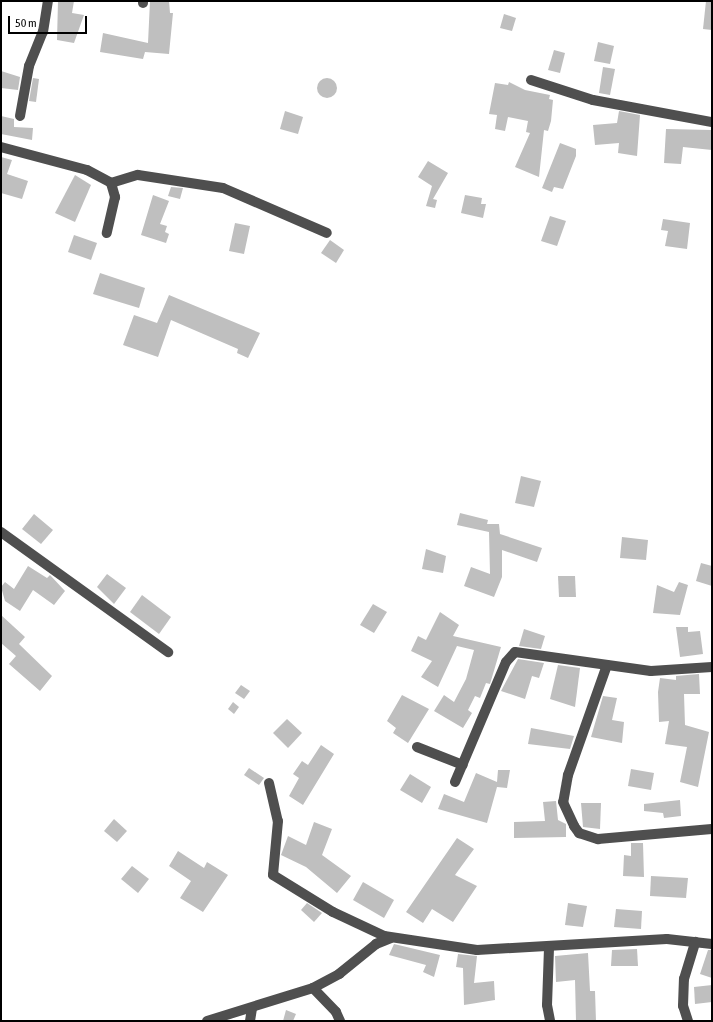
<!DOCTYPE html>
<html>
<head>
<meta charset="utf-8">
<style>
	body { margin:0 }
	#map { position:relative; width:713px; height:1022px; overflow:hidden; background:#fff; font-family:"Asap Condensed",sans-serif }
	div>[style] { position:absolute }
	[style*='--x'] { left:calc(var(--x)*1px); top:calc(var(--y)*1px); width:calc(var(--w)*1px); rotate:calc(var(--a)*1deg) }
	.building>* { inset:0; background:#bfbfbf }
	.round { border-radius:50% }
	.minor>* { height:10px; margin:-5px; padding:0 5px; transform-origin:5px; border-radius:5px; background:#4f4f4f }
	span { translate:-50% -50%; white-space:nowrap; text-align:center; line-height:1.15; -webkit-text-stroke:3px #fff; paint-order:stroke }
	.frame { position:absolute; inset:0; border:2px solid #000; pointer-events:none }
	.scale { position:absolute; left:8px; top:16px; width:79px; height:18px; box-sizing:border-box; border:2px solid #000; border-top:0; padding-left:5px; font-size:12px; line-height:14px; white-space:nowrap; color:#000; -webkit-text-stroke:3px #fff; paint-order:stroke }
</style>
</head>
<body>
<div id="map">
	<div class="building">
		<i style="clip-path:polygon(58px 1px,74px 1px,72px 13px,84px 15px,74px 43px,57px 40px)"></i>
		<i style="clip-path:polygon(150px 1px,169px 1px,170px 13px,173px 13px,169px 54px,145px 52px,143px 59px,100px 52px,103px 33px,148px 43px)"></i>
		<i style="clip-path:polygon(706px 1px,712px 1px,712px 30px,703px 29px)"></i>
		<i style="clip-path:polygon(504px 14px,516px 18px,512px 31px,500px 28px)"></i>
		<i style="clip-path:polygon(598px 42px,614px 46px,610px 64px,594px 61px)"></i>
		<i style="clip-path:polygon(554px 50px,565px 53px,560px 73px,548px 70px)"></i>
		<i style="clip-path:polygon(603px 67px,615px 69px,610px 95px,599px 93px)"></i>
		<i style="clip-path:polygon(1px 71px,20px 77px,18px 90px,1px 88px)"></i>
		<i class="round" style="left:317px;top:78px;width:20px;height:20px"></i>
		<i style="clip-path:polygon(33px 78px,39px 79px,36px 102px,29px 101px)"></i>
		<i style="clip-path:polygon(509px 82px,525px 90px,550px 95px,549px 99px,553px 100px,551px 121px,548px 131px,544px 130px,539px 177px,515px 167px,530px 133px,526px 132px,528px 121px,508px 117px,505px 131px,495px 129px,497px 115px,489px 114px,495px 83px,508px 85px)"></i>
		<i style="clip-path:polygon(285px 111px,303px 117px,298px 134px,280px 129px)"></i>
		<i style="clip-path:polygon(619px 111px,640px 115px,637px 156px,618px 153px,619px 143px,595px 145px,593px 125px,617px 123px)"></i>
		<i style="clip-path:polygon(1px 116px,14px 119px,14px 127px,33px 128px,32px 140px,1px 134px)"></i>
		<i style="clip-path:polygon(666px 129px,712px 130px,712px 150px,683px 147px,681px 164px,664px 163px)"></i>
		<i style="clip-path:polygon(560px 143px,576px 149px,576px 156px,563px 189px,554px 187px,552px 192px,542px 188px)"></i>
		<i style="clip-path:polygon(1px 157px,12px 160px,7px 174px,28px 181px,22px 199px,1px 193px)"></i>
		<i style="clip-path:polygon(428px 161px,448px 173px,433px 199px,437px 200px,435px 208px,426px 206px,432px 186px,418px 177px)"></i>
		<i style="clip-path:polygon(75px 175px,91px 185px,75px 222px,55px 213px)"></i>
		<i style="clip-path:polygon(171px 187px,183px 188px,180px 199px,168px 196px)"></i>
		<i style="clip-path:polygon(153px 195px,169px 201px,160px 224px,167px 226px,165px 232px,169px 234px,166px 243px,141px 235px)"></i>
		<i style="clip-path:polygon(465px 195px,482px 198px,481px 204px,486px 204px,483px 218px,461px 213px)"></i>
		<i style="clip-path:polygon(550px 216px,566px 221px,557px 246px,541px 241px)"></i>
		<i style="clip-path:polygon(663px 219px,690px 223px,687px 249px,665px 246px,668px 231px,661px 230px)"></i>
		<i style="clip-path:polygon(235px 223px,250px 226px,244px 254px,229px 251px)"></i>
		<i style="clip-path:polygon(74px 235px,97px 243px,91px 260px,68px 252px)"></i>
		<i style="clip-path:polygon(330px 240px,344px 250px,336px 263px,321px 253px)"></i>
		<i style="clip-path:polygon(100px 273px,145px 288px,139px 308px,93px 294px)"></i>
		<i style="clip-path:polygon(169px 295px,260px 333px,248px 358px,237px 353px,238px 349px,171px 320px,158px 357px,123px 345px,134px 315px,157px 323px)"></i>
		<i style="clip-path:polygon(521px 476px,541px 481px,534px 507px,515px 503px)"></i>
		<i style="clip-path:polygon(460px 513px,488px 520px,487px 524px,499px 524px,500px 534px,542px 548px,537px 562px,502px 550px,502px 577px,494px 597px,464px 586px,471px 567px,490px 574px,489px 532px,457px 525px)"></i>
		<i style="clip-path:polygon(34px 514px,53px 530px,41px 544px,22px 529px)"></i>
		<i style="clip-path:polygon(622px 537px,648px 540px,646px 560px,620px 558px)"></i>
		<i style="clip-path:polygon(426px 549px,446px 556px,443px 573px,422px 569px)"></i>
		<i style="clip-path:polygon(701px 563px,712px 566px,712px 586px,696px 581px)"></i>
		<i style="clip-path:polygon(28px 566px,47px 578px,50px 575px,65px 591px,54px 605px,33px 590px,20px 611px,5px 601px,1px 587px,5px 582px,14px 589px)"></i>
		<i style="clip-path:polygon(107px 574px,126px 588px,114px 604px,97px 587px)"></i>
		<i style="clip-path:polygon(558px 576px,575px 576px,576px 597px,559px 597px)"></i>
		<i style="clip-path:polygon(679px 582px,688px 585px,680px 615px,653px 613px,657px 585px,674px 592px)"></i>
		<i style="clip-path:polygon(142px 595px,171px 617px,159px 634px,130px 612px)"></i>
		<i style="clip-path:polygon(373px 604px,387px 612px,374px 633px,360px 625px)"></i>
		<i style="clip-path:polygon(440px 612px,459px 625px,453px 636px,501px 647px,490px 684px,486px 683px,480px 698px,475px 696px,468px 710px,472px 713px,463px 728px,434px 711px,444px 695px,454px 702px,466px 679px,474px 650px,457px 646px,438px 687px,421px 677px,432px 661px,411px 651px,418px 636px,426px 640px)"></i>
		<i style="clip-path:polygon(1px 615px,25px 637px,19px 644px,52px 676px,40px 691px,9px 664px,16px 656px,1px 643px)"></i>
		<i style="clip-path:polygon(676px 627px,688px 627px,688px 632px,700px 631px,703px 654px,680px 657px)"></i>
		<i style="clip-path:polygon(524px 629px,545px 636px,541px 649px,519px 646px)"></i>
		<i style="clip-path:polygon(518px 659px,544px 663px,539px 678px,532px 676px,525px 699px,501px 691px)"></i>
		<i style="clip-path:polygon(558px 665px,580px 668px,575px 707px,550px 699px)"></i>
		<i style="clip-path:polygon(699px 674px,700px 694px,684px 694px,685px 725px,709px 732px,698px 787px,680px 782px,687px 747px,665px 744px,669px 721px,659px 722px,658px 692px,660px 678px,676px 680px,676px 676px)"></i>
		<i style="clip-path:polygon(241px 685px,250px 691px,244px 699px,235px 693px)"></i>
		<i style="clip-path:polygon(402px 695px,429px 709px,408px 743px,393px 733px,396px 728px,387px 721px)"></i>
		<i style="clip-path:polygon(603px 696px,617px 698px,612px 720px,624px 722px,622px 743px,591px 737px)"></i>
		<i style="clip-path:polygon(233px 702px,239px 707px,234px 714px,228px 709px)"></i>
		<i style="clip-path:polygon(287px 719px,302px 733px,288px 748px,273px 733px)"></i>
		<i style="clip-path:polygon(531px 728px,574px 736px,570px 749px,528px 744px)"></i>
		<i style="clip-path:polygon(321px 745px,334px 754px,303px 805px,289px 796px,299px 778px,293px 774px,302px 761px,308px 765px)"></i>
		<i style="clip-path:polygon(249px 768px,264px 778px,259px 785px,244px 775px)"></i>
		<i style="clip-path:polygon(631px 769px,654px 773px,651px 790px,628px 786px)"></i>
		<i style="clip-path:polygon(498px 770px,510px 770px,507px 788px,497px 787px,487px 823px,438px 809px,444px 794px,464px 802px,476px 773px,497px 782px)"></i>
		<i style="clip-path:polygon(410px 774px,431px 787px,422px 803px,400px 790px)"></i>
		<i style="clip-path:polygon(680px 800px,681px 816px,664px 818px,663px 813px,644px 811px,644px 804px)"></i>
		<i style="clip-path:polygon(556px 801px,558px 820px,566px 824px,566px 837px,514px 838px,514px 822px,545px 821px,543px 802px)"></i>
		<i style="clip-path:polygon(581px 803px,601px 803px,600px 829px,583px 827px)"></i>
		<i style="clip-path:polygon(114px 819px,127px 831px,117px 842px,104px 831px)"></i>
		<i style="clip-path:polygon(314px 822px,332px 829px,322px 855px,351px 876px,337px 893px,306px 867px,281px 855px,288px 836px,306px 845px)"></i>
		<i style="clip-path:polygon(457px 838px,474px 849px,455px 875px,477px 886px,453px 922px,432px 909px,423px 923px,406px 912px)"></i>
		<i style="clip-path:polygon(631px 843px,643px 843px,644px 877px,623px 876px,624px 855px,631px 856px)"></i>
		<i style="clip-path:polygon(178px 851px,204px 868px,207px 862px,228px 875px,203px 912px,180px 898px,191px 881px,169px 866px)"></i>
		<i style="clip-path:polygon(132px 866px,149px 879px,138px 893px,121px 879px)"></i>
		<i style="clip-path:polygon(651px 876px,688px 878px,686px 898px,650px 896px)"></i>
		<i style="clip-path:polygon(363px 882px,394px 900px,384px 918px,353px 900px)"></i>
		<i style="clip-path:polygon(307px 903px,322px 913px,314px 922px,301px 910px)"></i>
		<i style="clip-path:polygon(568px 903px,587px 906px,583px 927px,565px 925px)"></i>
		<i style="clip-path:polygon(616px 909px,642px 911px,641px 929px,614px 927px)"></i>
		<i style="clip-path:polygon(394px 944px,440px 955px,434px 977px,423px 972px,426px 965px,389px 955px)"></i>
		<i style="clip-path:polygon(637px 949px,638px 966px,611px 966px,612px 950px)"></i>
		<i style="clip-path:polygon(708px 950px,712px 950px,712px 978px,700px 974px)"></i>
		<i style="clip-path:polygon(588px 953px,590px 991px,595px 991px,596px 1021px,576px 1021px,575px 980px,556px 982px,555px 956px)"></i>
		<i style="clip-path:polygon(458px 954px,477px 956px,474px 983px,494px 981px,495px 1000px,464px 1005px,463px 968px,456px 967px)"></i>
		<i style="clip-path:polygon(712px 985px,712px 1002px,695px 1004px,694px 987px)"></i>
		<i style="clip-path:polygon(286px 1010px,296px 1014px,293px 1021px,283px 1021px)"></i>
	</div>
	<div class="minor">
		<i style="--x:143;--y:3;--w:2;--a:-90"></i>
		<i style="--x:531;--y:80;--w:65;--a:17.9"></i>
		<i style="--x:593;--y:100;--w:121;--a:10.5"></i>
		<i style="--x:20;--y:116;--w:51;--a:-79.8"></i>
		<i style="--x:29;--y:66;--w:37;--a:-68"></i>
		<i style="--x:43;--y:32;--w:31;--a:-81"></i>
		<i style="--x:1;--y:147;--w:89;--a:15"></i>
		<i style="--x:87;--y:170;--w:27;--a:28"></i>
		<i style="--x:111;--y:183;--w:15;--a:74"></i>
		<i style="--x:115;--y:197;--w:37;--a:103"></i>
		<i style="--x:111;--y:183;--w:28;--a:-17"></i>
		<i style="--x:138;--y:175;--w:86;--a:8.7"></i>
		<i style="--x:223;--y:188;--w:113;--a:23.4"></i>
		<i style="--x:1;--y:532;--w:206;--a:35.7"></i>
		<i style="--x:607;--y:665;--w:117;--a:109.5"></i>
		<i style="--x:568;--y:775;--w:27;--a:100"></i>
		<i style="--x:563;--y:802;--w:26;--a:65"></i>
		<i style="--x:574;--y:826;--w:9;--a:54"></i>
		<i style="--x:579;--y:833;--w:20;--a:18"></i>
		<i style="--x:598;--y:839;--w:114;--a:-5"></i>
		<i style="--x:417;--y:747;--w:49;--a:21.4"></i>
		<i style="--x:455;--y:782;--w:130;--a:-67"></i>
		<i style="--x:506;--y:662;--w:13;--a:-48"></i>
		<i style="--x:515;--y:652;--w:137;--a:8"></i>
		<i style="--x:651;--y:671;--w:61;--a:-3.8"></i>
		<i style="--x:269;--y:783;--w:39;--a:77"></i>
		<i style="--x:278;--y:821;--w:54;--a:95.3"></i>
		<i style="--x:273;--y:875;--w:70;--a:31.7"></i>
		<i style="--x:333;--y:912;--w:56;--a:25.2"></i>
		<i style="--x:384;--y:936;--w:94;--a:8.6"></i>
		<i style="--x:477;--y:950;--w:190;--a:-3.3"></i>
		<i style="--x:667;--y:939;--w:45;--a:6.3"></i>
		<i style="--x:549;--y:948;--w:57;--a:92"></i>
		<i style="--x:547;--y:1005;--w:16;--a:79"></i>
		<i style="--x:313;--y:988;--w:33;--a:46"></i>
		<i style="--x:336;--y:1012;--w:10;--a:66"></i>
		<i style="--x:207;--y:1021;--w:111;--a:-17.3"></i>
		<i style="--x:313;--y:988;--w:30;--a:-28"></i>
		<i style="--x:339;--y:974;--w:48;--a:-39"></i>
		<i style="--x:376;--y:944;--w:16;--a:-22"></i>
		<i style="--x:250;--y:1021;--w:12;--a:-81"></i>
		<i style="--x:688;--y:1021;--w:16;--a:-108"></i>
		<i style="--x:683;--y:1006;--w:27;--a:-88"></i>
		<i style="--x:684;--y:979;--w:39;--a:-73"></i>
	</div>
	<div class="frame"></div>
	<div class="scale">50 m</div>
</div>
</body>
</html>
